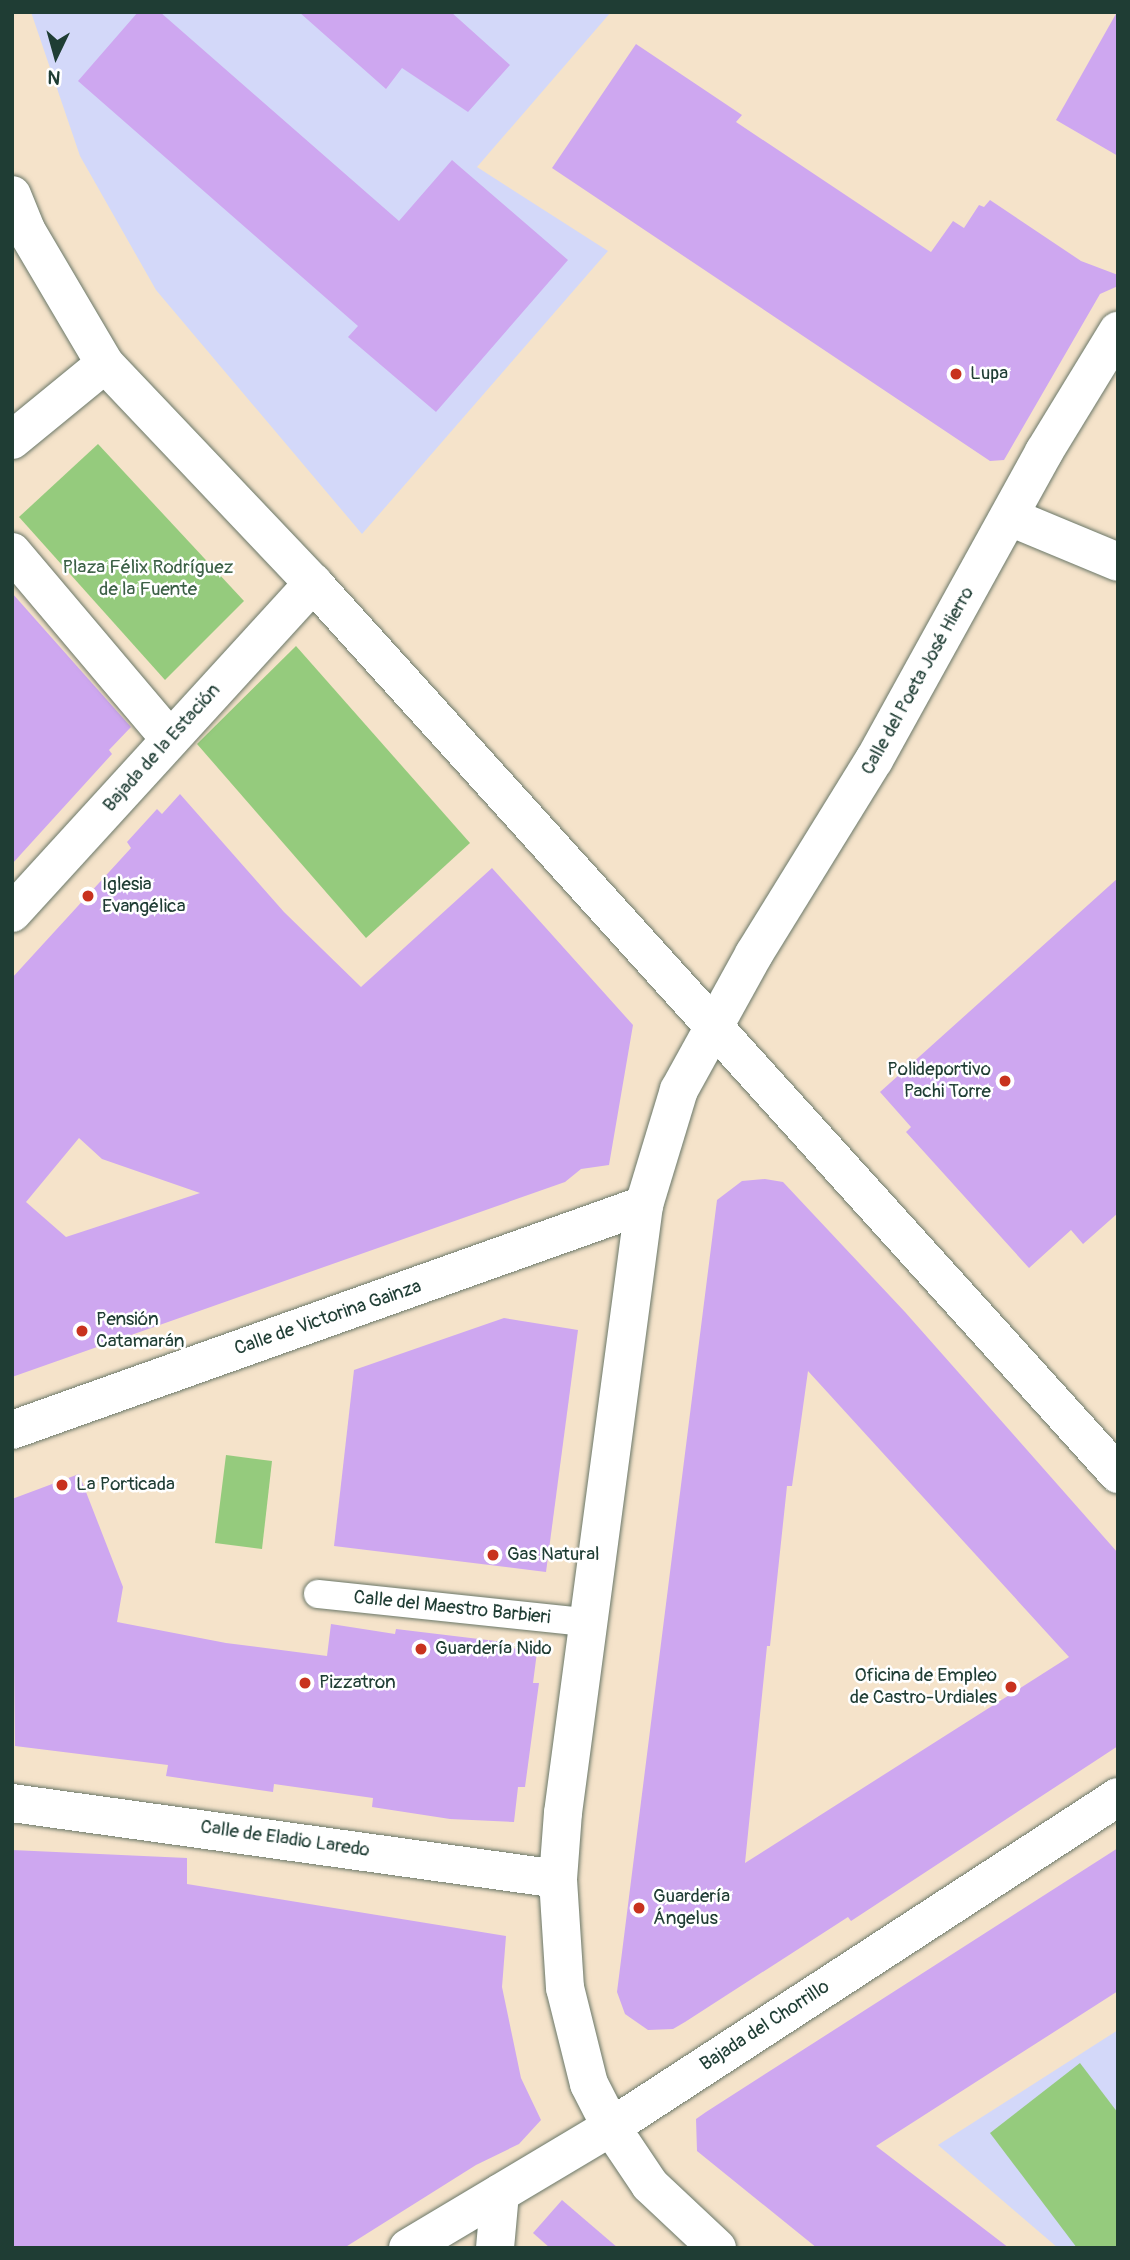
<!DOCTYPE html>
<html>
<head>
<meta charset="utf-8">
<style>
	body { margin:0 }
	#map { position:relative; width:1130px; height:2260px; overflow:hidden; background:#f5e3ca; font-family:Pangolin,sans-serif }
	div>[style] { position:absolute }
	[style*='--x'] { left:calc(var(--x)*1px); top:calc(var(--y)*1px); width:calc(var(--w)*1px); rotate:calc(var(--a)*1deg) }
	.built>* { inset:0; background:#d3d8f9 }
	.green>* { inset:0; background:#95cb7d }
	.building>* { inset:0; background:#cea7f0 }
	.roads { filter:drop-shadow(0 0 2px #6a7768) drop-shadow(0 0 2px #6a7768) }
	.pedestrian>* { height:28px; margin:-14px; padding:0 14px; transform-origin:14px; border-radius:14px; background:#fff }
	.minor>* { height:38px; margin:-19px; padding:0 19px; transform-origin:19px; border-radius:19px; background:#fff }
	.dots>* { width:19px; height:19px; translate:-50% -50%; box-sizing:border-box; border:4px solid #fff; border-radius:50% }
	span { translate:-50% -50%; white-space:nowrap; text-align:center; line-height:1.15; -webkit-text-stroke:5px #fff; paint-order:stroke }
	.poi-label { font-size:19px; color:#1f3d34 }
	.left { translate:0 -50%; text-align:left }
	.right { translate:-100% -50%; text-align:right }
	.park-label { font-size:19px; color:#3c6046 }
	.street-label { font-size:19px; color:#1f3d34 }
	.frame { position:absolute; inset:0; border:14px solid #1f3d34; pointer-events:none }
	.north { position:absolute; left:21px; top:21px; width:70px; height:70px; -webkit-text-stroke:5px #fff; paint-order:stroke; rotate:185deg; font-size:19px; font-weight:700; line-height:28px; text-align:center; color:#1f3d34 }
	.north::after { content:''; display:block; margin:auto; width:24px; height:32px; background:#1f3d34; clip-path:polygon(50% 0,100% 100%,50% 72%,0 100%) }
</style>
</head>
<body>
<div id="map">
	<div class="built">
		<i style="clip-path:polygon(31px 12px,611px 12px,477px 167px,608px 251px,362px 534px,156px 290px,80px 156px)"></i>
		<i style="clip-path:polygon(1118px 2030px,1118px 2248px,1058px 2248px,938px 2145px)"></i>
	</div>
	<div class="green">
		<i style="clip-path:polygon(98px 444px,244px 601px,165px 680px,19px 517px)"></i>
		<i style="clip-path:polygon(296px 646px,470px 843px,366px 938px,197px 744px)"></i>
		<i style="clip-path:polygon(226px 1455px,272px 1461px,262px 1549px,215px 1543px)"></i>
		<i style="clip-path:polygon(1080px 2063px,1118px 2113px,1118px 2248px,1077px 2248px,990px 2133px)"></i>
	</div>
	<div class="building">
		<i style="clip-path:polygon(138px 12px,160px 12px,399px 221px,452px 160px,568px 260px,436px 412px,348px 337px,358px 326px,78px 81px)"></i>
		<i style="clip-path:polygon(299px 12px,451px 12px,510px 65px,468px 112px,402px 68px,386px 89px)"></i>
		<i style="clip-path:polygon(1117px 12px,1118px 12px,1118px 156px,1056px 120px)"></i>
		<i style="clip-path:polygon(636px 44px,742px 115px,736px 122px,931px 252px,953px 221px,964px 228px,979px 205px,984px 207px,990px 200px,1081px 261px,1118px 275px,1118px 286px,1100px 294px,1004px 460px,990px 461px,552px 168px)"></i>
		<i style="clip-path:polygon(12px 593px,131px 727px,109px 750px,112px 754px,12px 864px)"></i>
		<i style="clip-path:polygon(evenodd,180px 794px,284px 912px,361px 987px,492px 868px,633px 1025px,609px 1165px,581px 1169px,565px 1182px,12px 1377px,12px 978px,131px 848px,127px 842px,157px 809px,162px 814px,180px 794px,79px 1138px,102px 1159px,200px 1193px,66px 1237px,26px 1202px,79px 1138px)"></i>
		<i style="clip-path:polygon(1118px 878px,1118px 1213px,1083px 1244px,1071px 1230px,1029px 1268px,906px 1132px,911px 1127px,880px 1092px)"></i>
		<i style="clip-path:polygon(evenodd,765px 1179px,783px 1182px,905px 1312px,1118px 1553px,1118px 1746px,851px 1921px,848px 1917px,685px 2022px,673px 2029px,648px 2030px,625px 2014px,617px 1992px,717px 1200px,742px 1181px,765px 1179px,808px 1371px,1069px 1657px,745px 1863px,767px 1646px,770px 1646px,787px 1486px,792px 1486px,808px 1371px)"></i>
		<i style="clip-path:polygon(504px 1318px,578px 1330px,546px 1572px,334px 1546px,354px 1370px)"></i>
		<i style="clip-path:polygon(79px 1474px,123px 1587px,117px 1622px,226px 1643px,327px 1656px,331px 1624px,395px 1634px,396px 1629px,513px 1643px,512px 1648px,537px 1652px,533px 1683px,539px 1683px,525px 1787px,518px 1787px,514px 1822px,450px 1819px,372px 1807px,373px 1798px,274px 1784px,273px 1792px,166px 1776px,168px 1765px,15px 1746px,12px 1499px)"></i>
		<i style="clip-path:polygon(1118px 1848px,1118px 1991px,876px 2146px,1009px 2248px,817px 2248px,697px 2151px,696px 2119px,706px 2112px)"></i>
		<i style="clip-path:polygon(12px 1850px,187px 1858px,187px 1884px,506px 1936px,502px 1987px,521px 2078px,541px 2120px,519px 2144px,476px 2165px,344px 2248px,12px 2248px)"></i>
		<i style="clip-path:polygon(562px 2200px,618px 2248px,550px 2248px,533px 2233px)"></i>
	</div>
	<div class="roads">
		<div class="pedestrian">
			<i style="--x:318;--y:1594;--w:269;--a:6"></i>
		</div>
		<div class="minor">
			<i style="--x:12;--y:195;--w:38;--a:68"></i>
			<i style="--x:26;--y:230;--w:156;--a:59.5"></i>
			<i style="--x:105;--y:364;--w:302;--a:46.5"></i>
			<i style="--x:313;--y:583;--w:1201;--a:47.9"></i>
			<i style="--x:12;--y:440;--w:120;--a:-39.3"></i>
			<i style="--x:1010;--y:517;--w:117;--a:22.6"></i>
			<i style="--x:12;--y:552;--w:245;--a:49.8"></i>
			<i style="--x:12;--y:913;--w:447;--a:-47.6"></i>
			<i style="--x:12;--y:1430;--w:671;--a:-19.6"></i>
			<i style="--x:12;--y:1803;--w:551;--a:7.92"></i>
			<i style="--x:408;--y:2248;--w:236;--a:-30.8"></i>
			<i style="--x:611;--y:2127;--w:605;--a:-33.06"></i>
			<i style="--x:495;--y:2248;--w:55;--a:-84.8"></i>
			<i style="--x:717;--y:2248;--w:92;--a:-136.8"></i>
			<i style="--x:650;--y:2185;--w:70;--a:-123.9"></i>
			<i style="--x:611;--y:2127;--w:48;--a:-117.1"></i>
			<i style="--x:589;--y:2084;--w:99;--a:-104"></i>
			<i style="--x:565;--y:1988;--w:109;--a:-93.7"></i>
			<i style="--x:558;--y:1879;--w:66;--a:-85.7"></i>
			<i style="--x:563;--y:1813;--w:613;--a:-82.41"></i>
			<i style="--x:644;--y:1205;--w:120;--a:-73.1"></i>
			<i style="--x:679;--y:1090;--w:155;--a:-61.1"></i>
			<i style="--x:754;--y:954;--w:228;--a:-58.3"></i>
			<i style="--x:874;--y:760;--w:352;--a:-61.1"></i>
			<i style="--x:1044;--y:452;--w:142;--a:-58.6"></i>
		</div>
	</div>
	<div class="dots">
		<i style="left:956px;top:374px;background:#c8321e"></i>
		<i style="left:88px;top:896px;background:#c8321e"></i>
		<i style="left:1005px;top:1081px;background:#c8321e"></i>
		<i style="left:82px;top:1331px;background:#c8321e"></i>
		<i style="left:62px;top:1485px;background:#c8321e"></i>
		<i style="left:493px;top:1555px;background:#c8321e"></i>
		<i style="left:421px;top:1649px;background:#c8321e"></i>
		<i style="left:305px;top:1683px;background:#c8321e"></i>
		<i style="left:1011px;top:1687px;background:#c8321e"></i>
		<i style="left:639px;top:1908px;background:#c8321e"></i>
	</div>
	<div class="poi-label">
		<span class="left" style="left:970px;top:374px">Lupa</span>
		<span class="left" style="left:102px;top:896px">Iglesia<br>Evangélica</span>
		<span class="right" style="left:991px;top:1081px">Polideportivo<br>Pachi Torre</span>
		<span class="left" style="left:96px;top:1331px">Pensión<br>Catamarán</span>
		<span class="left" style="left:76px;top:1485px">La Porticada</span>
		<span class="left" style="left:507px;top:1555px">Gas Natural</span>
		<span class="left" style="left:435px;top:1649px">Guardería Nido</span>
		<span class="right" style="left:997px;top:1687px">Oficina de Empleo<br>de Castro-Urdiales</span>
		<span class="left" style="left:319px;top:1683px">Pizzatron</span>
		<span class="left" style="left:653px;top:1908px">Guardería<br>Ángelus</span>
	</div>
	<div class="park-label">
		<span style="left:148px;top:579px">Plaza Félix Rodríguez<br>de la Fuente</span>
	</div>
	<div class="street-label">
		<span style="left:918px;top:681px;rotate:-61deg">Calle del Poeta José Hierro</span>
		<span style="left:162px;top:748px;rotate:-48deg">Bajada de la Estación</span>
		<span style="left:328px;top:1318px;rotate:-19deg">Calle de Victorina Gainza</span>
		<span style="left:452px;top:1608px;rotate:6deg">Calle del Maestro Barbieri</span>
		<span style="left:285px;top:1839px;rotate:8deg">Calle de Eladio Laredo</span>
		<span style="left:765px;top:2026px;rotate:-33deg">Bajada del Chorrillo</span>
	</div>
	<div class="frame"></div>
	<div class="north">N</div>
</div>
</body>
</html>
